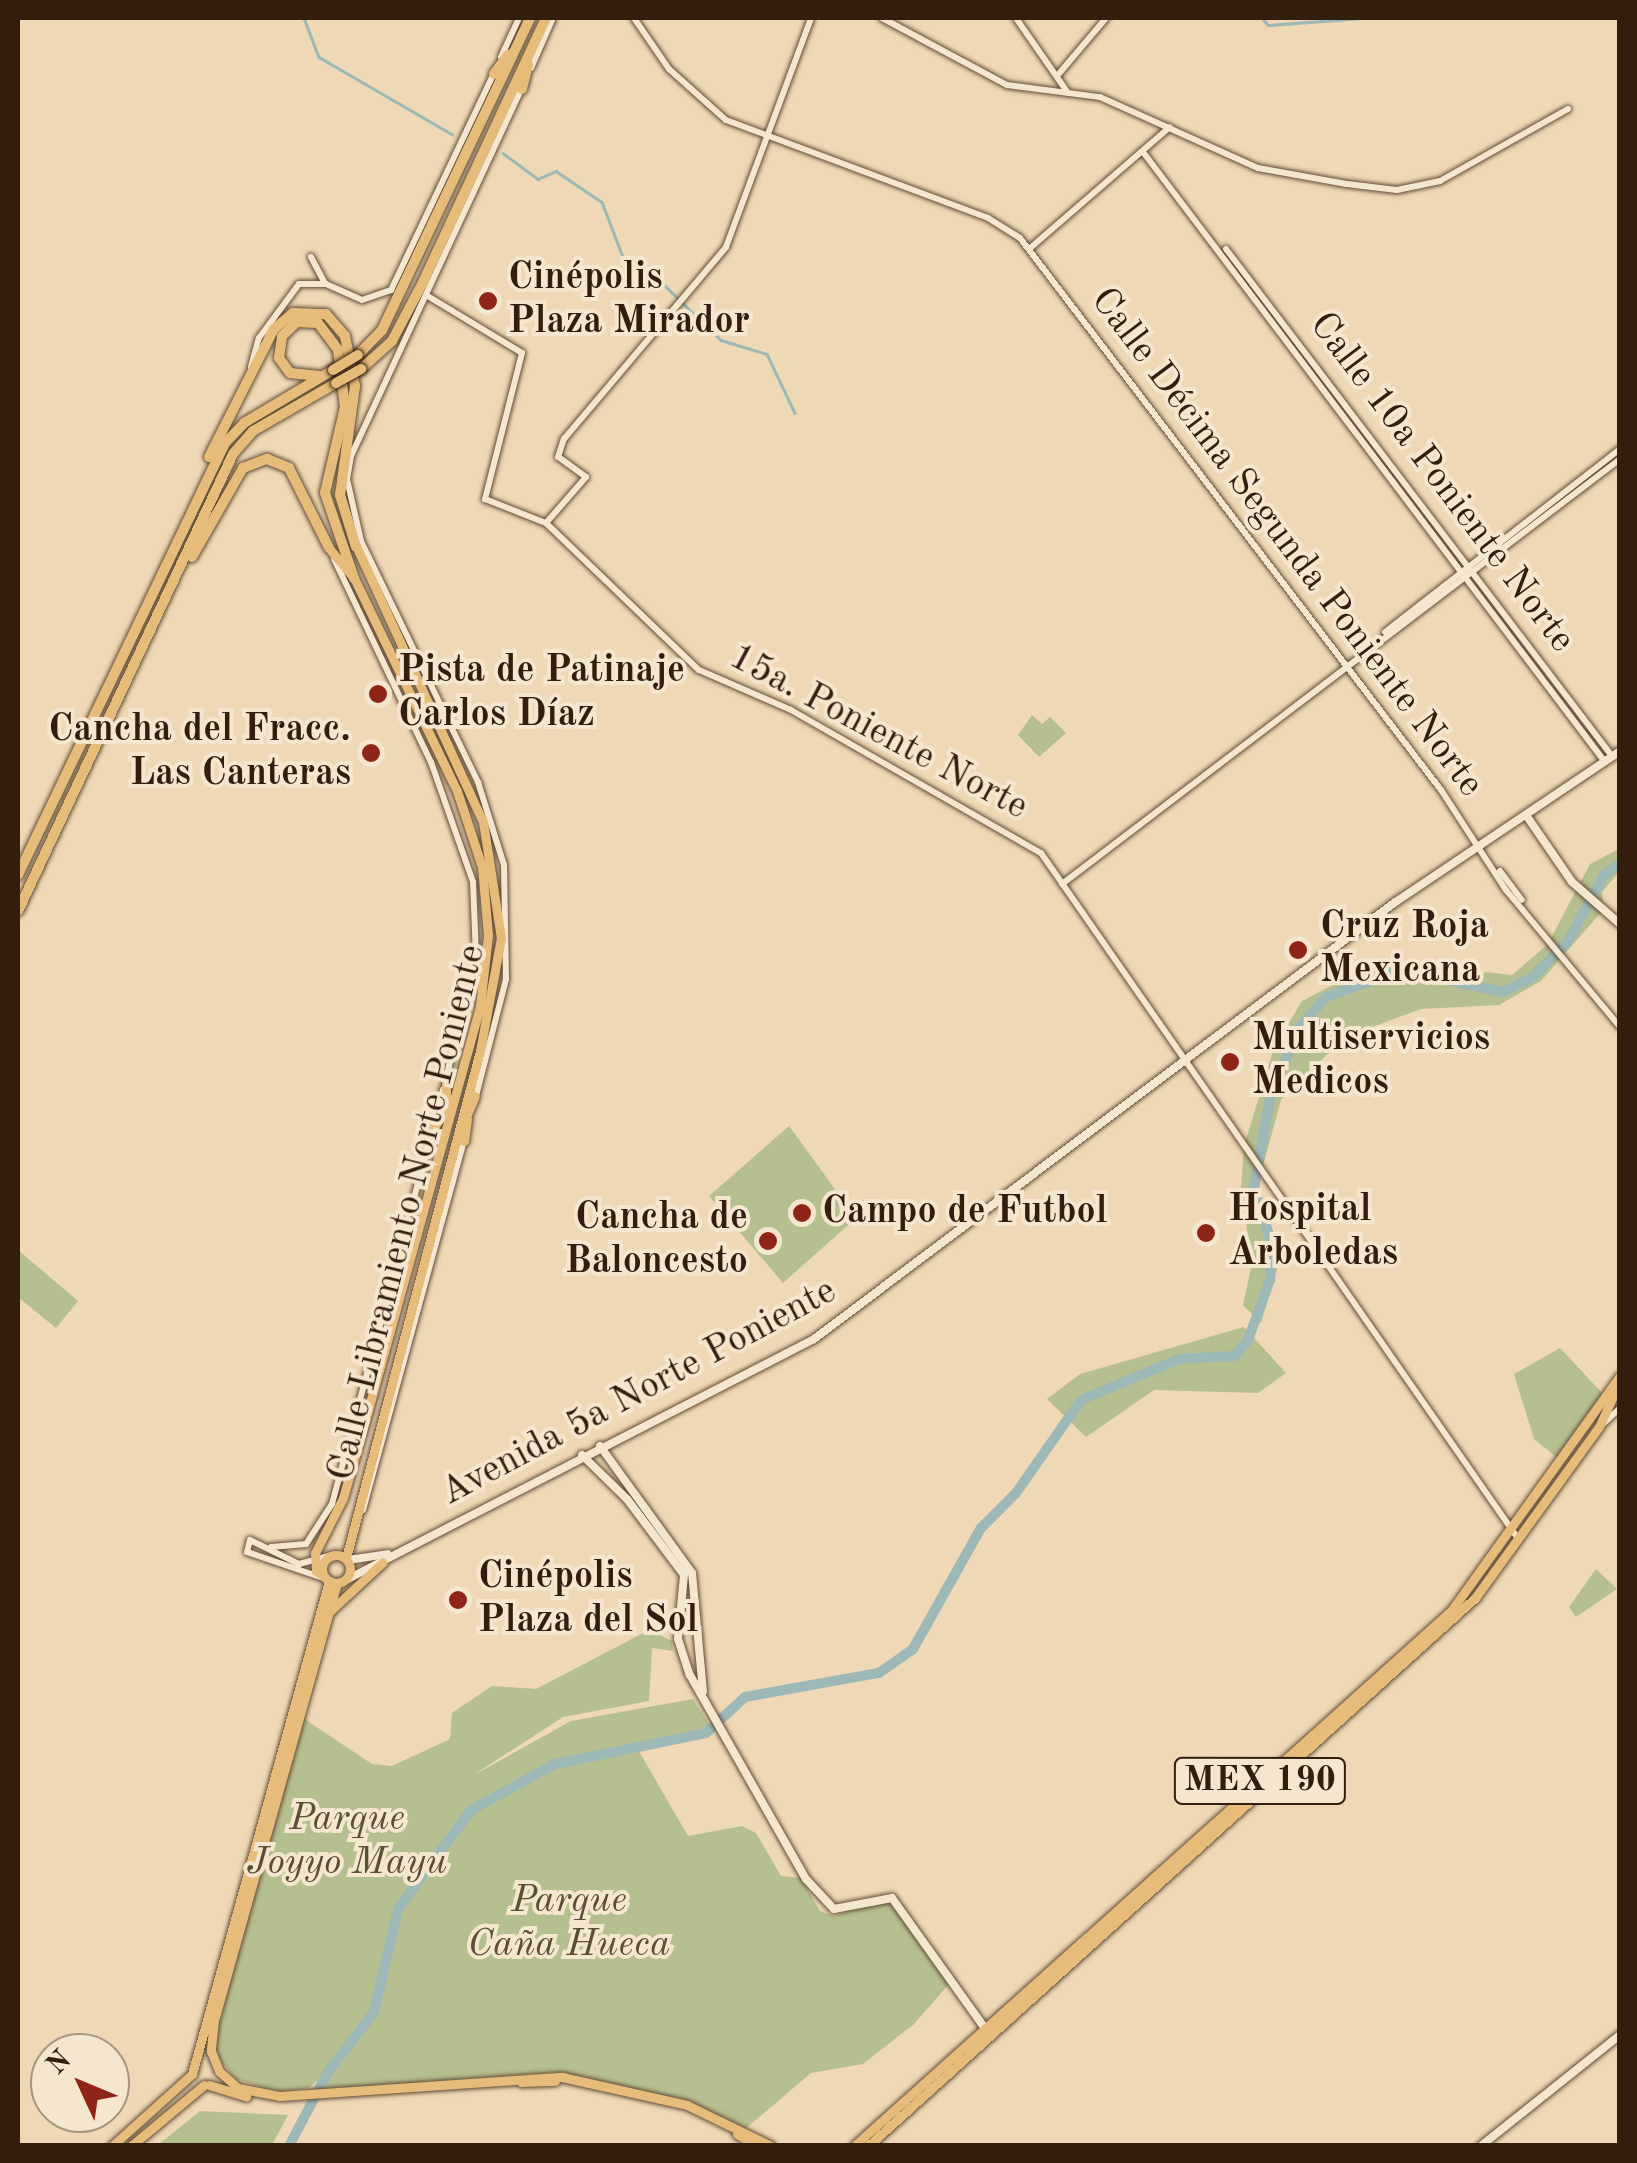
<!DOCTYPE html>
<html>
<head>
<meta charset="utf-8">
<style>
	body { margin:0 }
	#map { position:relative; width:1637px; height:2163px; overflow:hidden; background:#eed8b5; font-family:"Old Standard TT",serif }
	div>[style] { position:absolute }
	[style*='--x'] { left:calc(var(--x)*1px); top:calc(var(--y)*1px); width:calc(var(--w)*1px); rotate:calc(var(--a)*1deg) }
	.green>* { inset:0; background:#b6bf8f }
	.stream>* { height:2.5px; margin:-1.25px; padding:0 1.25px; transform-origin:1.25px; border-radius:1.25px; background:#9cb8b7 }
	.river>* { height:10px; margin:-5px; padding:0 5px; transform-origin:5px; border-radius:5px; background:#9cb8b7 }
	.roads { filter:drop-shadow(0 0 2px #614c38) drop-shadow(0 0 2px #614c38) }
	.tertiary>* { height:6px; margin:-3px; padding:0 3px; transform-origin:3px; border-radius:3px; background:#f4e6cf }
	.secondary>* { height:8px; margin:-4px; padding:0 4px; transform-origin:4px; border-radius:4px; background:#f4e6cf }
	.primary>* { height:9px; margin:-4.5px; padding:0 4.5px; transform-origin:4.5px; border-radius:4.5px; background:#e7bc7a }
	.primary>.ring { margin:-4.5px; padding:0; box-sizing:content-box; background:none; border:9px solid #e7bc7a; border-radius:50% }
	.trunk>* { height:10px; margin:-5px; padding:0 5px; transform-origin:5px; border-radius:5px; background:#e7bc7a }
	.bridges { filter:drop-shadow(0 0 2px #321d0e) drop-shadow(0 0 2px #321d0e) }
	.trunk-bridge>* { height:10px; margin:-5px; padding:0 5px; transform-origin:5px; border-radius:5px; background:#e7bc7a }
	.dots>* { width:28px; height:28px; translate:-50% -50%; box-sizing:border-box; border:5px solid #f4e6cf; border-radius:50% }
	span { translate:-50% -50%; white-space:nowrap; text-align:center; line-height:1.15; -webkit-text-stroke:8px #f4e6cf; paint-order:stroke }
	.shield-label span { padding:2px 8px; background:#f4e6cf; border:2px solid; border-radius:8px; -webkit-text-stroke-width:0 }
	.shield-label { font-size:35px; color:#321d0e; font-weight:700 }
	.poi-label { font-size:38px; color:#321d0e; font-weight:700 }
	.left { translate:0 -50%; text-align:left }
	.right { translate:-100% -50%; text-align:right }
	.street-label { font-size:38px; color:#321d0e }
	.park-label { font-size:38px; color:#5a4e35; font-style:italic }
	.frame { position:absolute; inset:0; border:20px solid #321d0e; pointer-events:none }
	.north { position:absolute; left:30px; top:2033px; width:100px; height:100px; box-sizing:border-box; background:#f4e6cf; border:2px solid #a69682; border-radius:50%; rotate:314deg; font-size:28px; font-weight:700; line-height:40px; text-align:center; color:#321d0e }
	.north::after { content:''; display:block; margin:auto; width:35px; height:45px; background:#8f2418; clip-path:polygon(50% 0,100% 100%,50% 72%,0 100%) }
</style>
</head>
<body>
<div id="map">
	<div class="green">
		<i style="clip-path:polygon(1032px 715px,1042px 724px,1050px 717px,1066px 733px,1039px 757px,1018px 735px)"></i>
		<i style="clip-path:polygon(1619px 849px,1619px 872px,1602px 892px,1604px 909px,1541px 981px,1499px 1005px,1421px 1009px,1345px 1037px,1281px 1100px,1258px 1184px,1281px 1256px,1261px 1323px,1243px 1305px,1252px 1264px,1241px 1189px,1244px 1146px,1274px 1048px,1302px 1001px,1379px 961px,1512px 975px,1548px 944px,1590px 864px)"></i>
		<i style="clip-path:polygon(789px 1126px,856px 1218px,783px 1283px,709px 1196px)"></i>
		<i style="clip-path:polygon(18px 1250px,78px 1301px,56px 1328px,18px 1297px)"></i>
		<i style="clip-path:polygon(1244px 1327px,1286px 1373px,1258px 1393px,1154px 1390px,1086px 1437px,1047px 1399px,1080px 1374px)"></i>
		<i style="clip-path:polygon(1560px 1348px,1604px 1395px,1560px 1460px,1534px 1439px,1514px 1374px)"></i>
		<i style="clip-path:polygon(1596px 1569px,1617px 1589px,1576px 1617px,1569px 1607px)"></i>
		<i style="clip-path:polygon(649px 1630px,672px 1641px,673px 1651px,652px 1648px,649px 1701px,563px 1717px,472px 1776px,571px 1721px,693px 1699px,711px 1727px,706px 1733px,636px 1746px,688px 1836px,742px 1826px,756px 1833px,781px 1876px,801px 1878px,820px 1911px,835px 1916px,884px 1898px,894px 1904px,949px 1984px,914px 2024px,863px 2064px,811px 2073px,744px 2130px,689px 2101px,557px 2072px,318px 2090px,325px 2074px,309px 2088px,277px 2092px,236px 2079px,214px 2052px,215px 2025px,300px 1716px,372px 1764px,392px 1766px,450px 1739px,452px 1713px,492px 1686px,536px 1689px)"></i>
		<i style="clip-path:polygon(200px 2111px,288px 2115px,272px 2145px,158px 2145px)"></i>
	</div>
	<div class="stream">
		<i style="--x:304;--y:18;--w:42;--a:69"></i>
		<i style="--x:319;--y:57;--w:154;--a:30.1"></i>
		<i style="--x:1262;--y:18;--w:9;--a:49"></i>
		<i style="--x:1268;--y:25;--w:95;--a:-4.2"></i>
		<i style="--x:503;--y:153;--w:44;--a:36.6"></i>
		<i style="--x:538;--y:179;--w:20;--a:-24"></i>
		<i style="--x:556;--y:171;--w:55;--a:34"></i>
		<i style="--x:602;--y:202;--w:59;--a:69.1"></i>
		<i style="--x:623;--y:257;--w:33;--a:29"></i>
		<i style="--x:652;--y:273;--w:96;--a:44.2"></i>
		<i style="--x:721;--y:340;--w:48;--a:16.9"></i>
		<i style="--x:767;--y:354;--w:65;--a:64.6"></i>
	</div>
	<div class="river">
		<i style="--x:289;--y:2146;--w:84;--a:-62.2"></i>
		<i style="--x:328;--y:2072;--w:76;--a:-52.5"></i>
		<i style="--x:374;--y:2012;--w:106;--a:-76.9"></i>
		<i style="--x:398;--y:1909;--w:123;--a:-53.6"></i>
		<i style="--x:471;--y:1810;--w:96;--a:-28.7"></i>
		<i style="--x:555;--y:1764;--w:154;--a:-11.6"></i>
		<i style="--x:706;--y:1733;--w:53;--a:-42.7"></i>
		<i style="--x:745;--y:1697;--w:136;--a:-10.2"></i>
		<i style="--x:879;--y:1673;--w:42;--a:-35.2"></i>
		<i style="--x:913;--y:1649;--w:139;--a:-60.7"></i>
		<i style="--x:981;--y:1528;--w:49;--a:-45"></i>
		<i style="--x:1016;--y:1493;--w:113;--a:-55"></i>
		<i style="--x:1081;--y:1400;--w:106;--a:-22.7"></i>
		<i style="--x:1179;--y:1359;--w:56;--a:-3.1"></i>
		<i style="--x:1235;--y:1356;--w:21;--a:-51"></i>
		<i style="--x:1248;--y:1340;--w:64;--a:-69.9"></i>
		<i style="--x:1270;--y:1280;--w:32;--a:-85"></i>
		<i style="--x:1273;--y:1248;--w:62;--a:-107.9"></i>
		<i style="--x:1254;--y:1189;--w:93;--a:-80.1"></i>
		<i style="--x:1270;--y:1097;--w:76;--a:-66.8"></i>
		<i style="--x:1300;--y:1027;--w:40;--a:-49"></i>
		<i style="--x:1326;--y:997;--w:79;--a:-20"></i>
		<i style="--x:1400;--y:970;--w:105;--a:12.1"></i>
		<i style="--x:1503;--y:992;--w:35;--a:-27"></i>
		<i style="--x:1534;--y:976;--w:49;--a:-45.8"></i>
		<i style="--x:1568;--y:941;--w:75;--a:-61.4"></i>
		<i style="--x:1604;--y:875;--w:19;--a:-35"></i>
	</div>
	<div class="roads">
		<div class="tertiary">
			<i style="--x:634;--y:18;--w:62;--a:55.5"></i>
			<i style="--x:669;--y:69;--w:76;--a:41.8"></i>
			<i style="--x:726;--y:120;--w:280;--a:20.5"></i>
			<i style="--x:988;--y:218;--w:38;--a:32"></i>
			<i style="--x:1020;--y:238;--w:694;--a:52.67"></i>
			<i style="--x:1441;--y:790;--w:119;--a:57"></i>
			<i style="--x:1506;--y:890;--w:178;--a:50.2"></i>
			<i style="--x:882;--y:18;--w:142;--a:28.2"></i>
			<i style="--x:1007;--y:85;--w:94;--a:7.4"></i>
			<i style="--x:1100;--y:97;--w:173;--a:24.2"></i>
			<i style="--x:1258;--y:168;--w:90;--a:10.2"></i>
			<i style="--x:1347;--y:184;--w:50;--a:6.8"></i>
			<i style="--x:1397;--y:190;--w:44;--a:-11.8"></i>
			<i style="--x:1440;--y:181;--w:147;--a:-29.4"></i>
			<i style="--x:1016;--y:18;--w:91;--a:55.3"></i>
			<i style="--x:501;--y:57;--w:43;--a:-65.2"></i>
			<i style="--x:531;--y:68;--w:55;--a:-66.3"></i>
			<i style="--x:1057;--y:76;--w:76;--a:-49.8"></i>
			<i style="--x:1143;--y:152;--w:765;--a:52.86"></i>
			<i style="--x:1029;--y:249;--w:186;--a:-40.9"></i>
			<i style="--x:1226;--y:249;--w:637;--a:52.72"></i>
			<i style="--x:311;--y:257;--w:30;--a:62"></i>
			<i style="--x:426;--y:295;--w:112;--a:31.1"></i>
			<i style="--x:522;--y:353;--w:151;--a:104.2"></i>
			<i style="--x:485;--y:499;--w:66;--a:21.5"></i>
			<i style="--x:546;--y:523;--w:212;--a:43.9"></i>
			<i style="--x:699;--y:670;--w:100;--a:23.5"></i>
			<i style="--x:791;--y:710;--w:288;--a:29.8"></i>
			<i style="--x:1041;--y:853;--w:837;--a:55.17"></i>
			<i style="--x:251;--y:367;--w:30;--a:-75"></i>
			<i style="--x:259;--y:338;--w:67;--a:-53.5"></i>
			<i style="--x:299;--y:284;--w:27;--a:0"></i>
			<i style="--x:326;--y:284;--w:39;--a:24"></i>
			<i style="--x:362;--y:300;--w:31;--a:-19"></i>
			<i style="--x:391;--y:290;--w:240;--a:-64.6"></i>
			<i style="--x:546;--y:523;--w:61;--a:-49"></i>
			<i style="--x:586;--y:477;--w:34;--a:-144"></i>
			<i style="--x:558;--y:457;--w:19;--a:-72"></i>
			<i style="--x:564;--y:439;--w:251;--a:-49.8"></i>
			<i style="--x:726;--y:247;--w:244;--a:-69.6"></i>
			<i style="--x:334;--y:559;--w:225;--a:64.5"></i>
			<i style="--x:431;--y:762;--w:127;--a:70.7"></i>
			<i style="--x:473;--y:882;--w:75;--a:87.7"></i>
			<i style="--x:476;--y:957;--w:125;--a:103.9"></i>
			<i style="--x:1385;--y:632;--w:298;--a:-37.9"></i>
			<i style="--x:1500;--y:871;--w:36;--a:53"></i>
			<i style="--x:1062;--y:884;--w:701;--a:-37.29"></i>
			<i style="--x:475;--y:1100;--w:125;--a:-75.6"></i>
			<i style="--x:506;--y:979;--w:114;--a:-91"></i>
			<i style="--x:504;--y:865;--w:87;--a:-107.4"></i>
			<i style="--x:478;--y:782;--w:268;--a:-115.9"></i>
			<i style="--x:361;--y:541;--w:64;--a:-102.7"></i>
			<i style="--x:347;--y:479;--w:23;--a:-80"></i>
			<i style="--x:351;--y:456;--w:406;--a:-65.1"></i>
			<i style="--x:1604;--y:1423;--w:22;--a:-43"></i>
			<i style="--x:363;--y:1510;--w:383;--a:-74.7"></i>
			<i style="--x:271;--y:1547;--w:35;--a:-5"></i>
			<i style="--x:306;--y:1544;--w:48;--a:-57"></i>
			<i style="--x:332;--y:1504;--w:429;--a:-75"></i>
			<i style="--x:326;--y:1579;--w:83;--a:-161.1"></i>
			<i style="--x:247;--y:1552;--w:12;--a:-76"></i>
			<i style="--x:250;--y:1540;--w:55;--a:26.1"></i>
			<i style="--x:299;--y:1564;--w:34;--a:-15"></i>
		</div>
		<div class="secondary">
			<i style="--x:1526;--y:815;--w:81;--a:55.5"></i>
			<i style="--x:1572;--y:882;--w:64;--a:41.2"></i>
			<i style="--x:600;--y:1446;--w:157;--a:54.1"></i>
			<i style="--x:692;--y:1573;--w:119;--a:84.7"></i>
			<i style="--x:582;--y:1455;--w:63;--a:44.4"></i>
			<i style="--x:627;--y:1499;--w:95;--a:53.1"></i>
			<i style="--x:684;--y:1575;--w:64;--a:95.4"></i>
			<i style="--x:678;--y:1639;--w:38;--a:72"></i>
			<i style="--x:690;--y:1675;--w:235;--a:60.4"></i>
			<i style="--x:806;--y:1879;--w:41;--a:47"></i>
			<i style="--x:834;--y:1909;--w:59;--a:-10.7"></i>
			<i style="--x:892;--y:1898;--w:158;--a:54.5"></i>
			<i style="--x:348;--y:1560;--w:40;--a:-8.5"></i>
			<i style="--x:342;--y:1582;--w:531;--a:-27.24"></i>
			<i style="--x:814;--y:1339;--w:726;--a:-36.93"></i>
			<i style="--x:1394;--y:903;--w:272;--a:-33.9"></i>
			<i style="--x:1481;--y:2146;--w:178;--a:-38.6"></i>
		</div>
		<div class="primary">
			<i style="--x:446;--y:1105;--w:27;--a:-90"></i>
			<i style="--x:463;--y:1124;--w:30;--a:-67"></i>
			<i style="--x:432;--y:1132;--w:34;--a:-62"></i>
			<i style="--x:464;--y:1141;--w:22;--a:-82"></i>
			<i class="ring" style="left:322px;top:1555px;width:19px;height:19px"></i>
			<i style="--x:346;--y:1558;--w:524;--a:-75.2"></i>
			<i style="--x:480;--y:1051;--w:115;--a:-79.5"></i>
			<i style="--x:501;--y:938;--w:117;--a:-98.8"></i>
			<i style="--x:483;--y:822;--w:309;--a:-114.7"></i>
			<i style="--x:325;--y:1577;--w:11;--a:-146"></i>
			<i style="--x:316;--y:1571;--w:18;--a:-93"></i>
			<i style="--x:315;--y:1553;--w:62;--a:-63"></i>
			<i style="--x:343;--y:1498;--w:80;--a:-74.1"></i>
			<i style="--x:365;--y:1421;--w:431;--a:-74.5"></i>
			<i style="--x:480;--y:1006;--w:71;--a:-83.6"></i>
			<i style="--x:488;--y:935;--w:68;--a:-95"></i>
			<i style="--x:482;--y:867;--w:80;--a:-108.2"></i>
			<i style="--x:457;--y:791;--w:237;--a:-115.8"></i>
			<i style="--x:354;--y:578;--w:39;--a:-130"></i>
			<i style="--x:337;--y:1583;--w:454;--a:105.7"></i>
			<i style="--x:214;--y:2020;--w:31;--a:96"></i>
			<i style="--x:211;--y:2051;--w:22;--a:68"></i>
			<i style="--x:219;--y:2071;--w:25;--a:42"></i>
			<i style="--x:238;--y:2088;--w:43;--a:10.8"></i>
			<i style="--x:280;--y:2096;--w:283;--a:-3.9"></i>
			<i style="--x:562;--y:2077;--w:128;--a:12.6"></i>
			<i style="--x:687;--y:2105;--w:93;--a:26"></i>
			<i style="--x:327;--y:1614;--w:76;--a:-42.9"></i>
			<i style="--x:521;--y:2082;--w:34;--a:-2"></i>
			<i style="--x:209;--y:2085;--w:39;--a:17"></i>
			<i style="--x:737;--y:2134;--w:22;--a:32"></i>
			<i style="--x:112;--y:2146;--w:108;--a:-42"></i>
			<i style="--x:192;--y:2074;--w:512;--a:-74.47"></i>
			<i style="--x:131;--y:2146;--w:95;--a:-39.9"></i>
			<i style="--x:854;--y:2146;--w:802;--a:-41.87"></i>
			<i style="--x:1451;--y:1611;--w:289;--a:-54.3"></i>
			<i style="--x:868;--y:2146;--w:818;--a:-42.08"></i>
			<i style="--x:1475;--y:1598;--w:211;--a:-54.1"></i>
			<i style="--x:1599;--y:1427;--w:48;--a:-65.6"></i>
		</div>
		<div class="trunk">
			<i style="--x:494;--y:74;--w:24;--a:-54"></i>
			<i style="--x:522;--y:89;--w:25;--a:-76"></i>
			<i style="--x:358;--y:355;--w:35;--a:-46"></i>
			<i style="--x:382;--y:330;--w:345;--a:-64.6"></i>
			<i style="--x:361;--y:369;--w:42;--a:-42.1"></i>
			<i style="--x:392;--y:341;--w:64;--a:-62.2"></i>
			<i style="--x:422;--y:284;--w:293;--a:-65"></i>
			<i style="--x:319;--y:376;--w:29;--a:-174"></i>
			<i style="--x:290;--y:373;--w:19;--a:-126"></i>
			<i style="--x:279;--y:358;--w:22;--a:-82"></i>
			<i style="--x:282;--y:336;--w:21;--a:-43"></i>
			<i style="--x:297;--y:322;--w:21;--a:3"></i>
			<i style="--x:318;--y:323;--w:34;--a:53"></i>
			<i style="--x:338;--y:350;--w:57;--a:83"></i>
			<i style="--x:345;--y:407;--w:88;--a:103.1"></i>
			<i style="--x:325;--y:493;--w:90;--a:71.2"></i>
			<i style="--x:209;--y:457;--w:144;--a:-63.1"></i>
			<i style="--x:274;--y:329;--w:25;--a:-40"></i>
			<i style="--x:293;--y:313;--w:33;--a:2"></i>
			<i style="--x:326;--y:314;--w:29;--a:49"></i>
			<i style="--x:345;--y:336;--w:51;--a:78.7"></i>
			<i style="--x:355;--y:386;--w:110;--a:97.8"></i>
			<i style="--x:340;--y:495;--w:54;--a:72.9"></i>
			<i style="--x:192;--y:557;--w:103;--a:-60.2"></i>
			<i style="--x:243;--y:468;--w:26;--a:-21"></i>
			<i style="--x:267;--y:459;--w:24;--a:22"></i>
			<i style="--x:289;--y:468;--w:89;--a:63.4"></i>
			<i style="--x:18;--y:875;--w:479;--a:-64.4"></i>
			<i style="--x:225;--y:443;--w:28;--a:-46"></i>
			<i style="--x:244;--y:423;--w:104;--a:-30.8"></i>
			<i style="--x:18;--y:911;--w:505;--a:-64.8"></i>
			<i style="--x:233;--y:454;--w:30;--a:-49"></i>
			<i style="--x:253;--y:431;--w:96;--a:-30"></i>
		</div>
	</div>
	<div class="bridges">
		<div class="trunk-bridge">
			<i style="--x:333;--y:370;--w:29;--a:-31"></i>
			<i style="--x:336;--y:383;--w:29;--a:-29"></i>
		</div>
	</div>
	<div class="dots">
		<i style="left:488px;top:301px;background:#8f2418"></i>
		<i style="left:378px;top:694px;background:#8f2418"></i>
		<i style="left:371px;top:753px;background:#8f2418"></i>
		<i style="left:1298px;top:950px;background:#8f2418"></i>
		<i style="left:1230px;top:1062px;background:#8f2418"></i>
		<i style="left:802px;top:1213px;background:#8f2418"></i>
		<i style="left:1206px;top:1233px;background:#8f2418"></i>
		<i style="left:768px;top:1241px;background:#8f2418"></i>
		<i style="left:458px;top:1600px;background:#8f2418"></i>
	</div>
	<div class="shield-label">
		<span style="left:1260px;top:1781px">MEX 190</span>
	</div>
	<div class="poi-label">
		<span class="left" style="left:508px;top:301px">Cinépolis<br>Plaza Mirador</span>
		<span class="left" style="left:398px;top:694px">Pista de Patinaje<br>Carlos Díaz</span>
		<span class="right" style="left:351px;top:753px">Cancha del Fracc.<br>Las Canteras</span>
		<span class="left" style="left:1320px;top:950px">Cruz Roja<br>Mexicana</span>
		<span class="left" style="left:1252px;top:1062px">Multiservicios<br>Medicos</span>
		<span class="left" style="left:1228px;top:1233px">Hospital<br>Arboledas</span>
		<span class="left" style="left:822px;top:1213px">Campo de Futbol</span>
		<span class="right" style="left:748px;top:1241px">Cancha de<br>Baloncesto</span>
		<span class="left" style="left:478px;top:1600px">Cinépolis<br>Plaza del Sol</span>
	</div>
	<div class="street-label">
		<span style="left:1441px;top:483px;rotate:53deg">Calle 10a Poniente Norte</span>
		<span style="left:1286px;top:543px;rotate:53deg">Calle Décima Segunda Poniente Norte</span>
		<span style="left:878px;top:733px;rotate:28deg">15a. Poniente Norte</span>
		<span style="left:408px;top:1213px;rotate:-76deg">Calle Libramiento Norte Poniente</span>
		<span style="left:639px;top:1393px;rotate:-28deg">Avenida 5a Norte Poniente</span>
	</div>
	<div class="park-label">
		<span style="left:347px;top:1842px">Parque<br>Joyyo Mayu</span>
		<span style="left:569px;top:1924px">Parque<br>Caña Hueca</span>
	</div>
	<div class="frame"></div>
	<div class="north">N</div>
</div>
</body>
</html>
